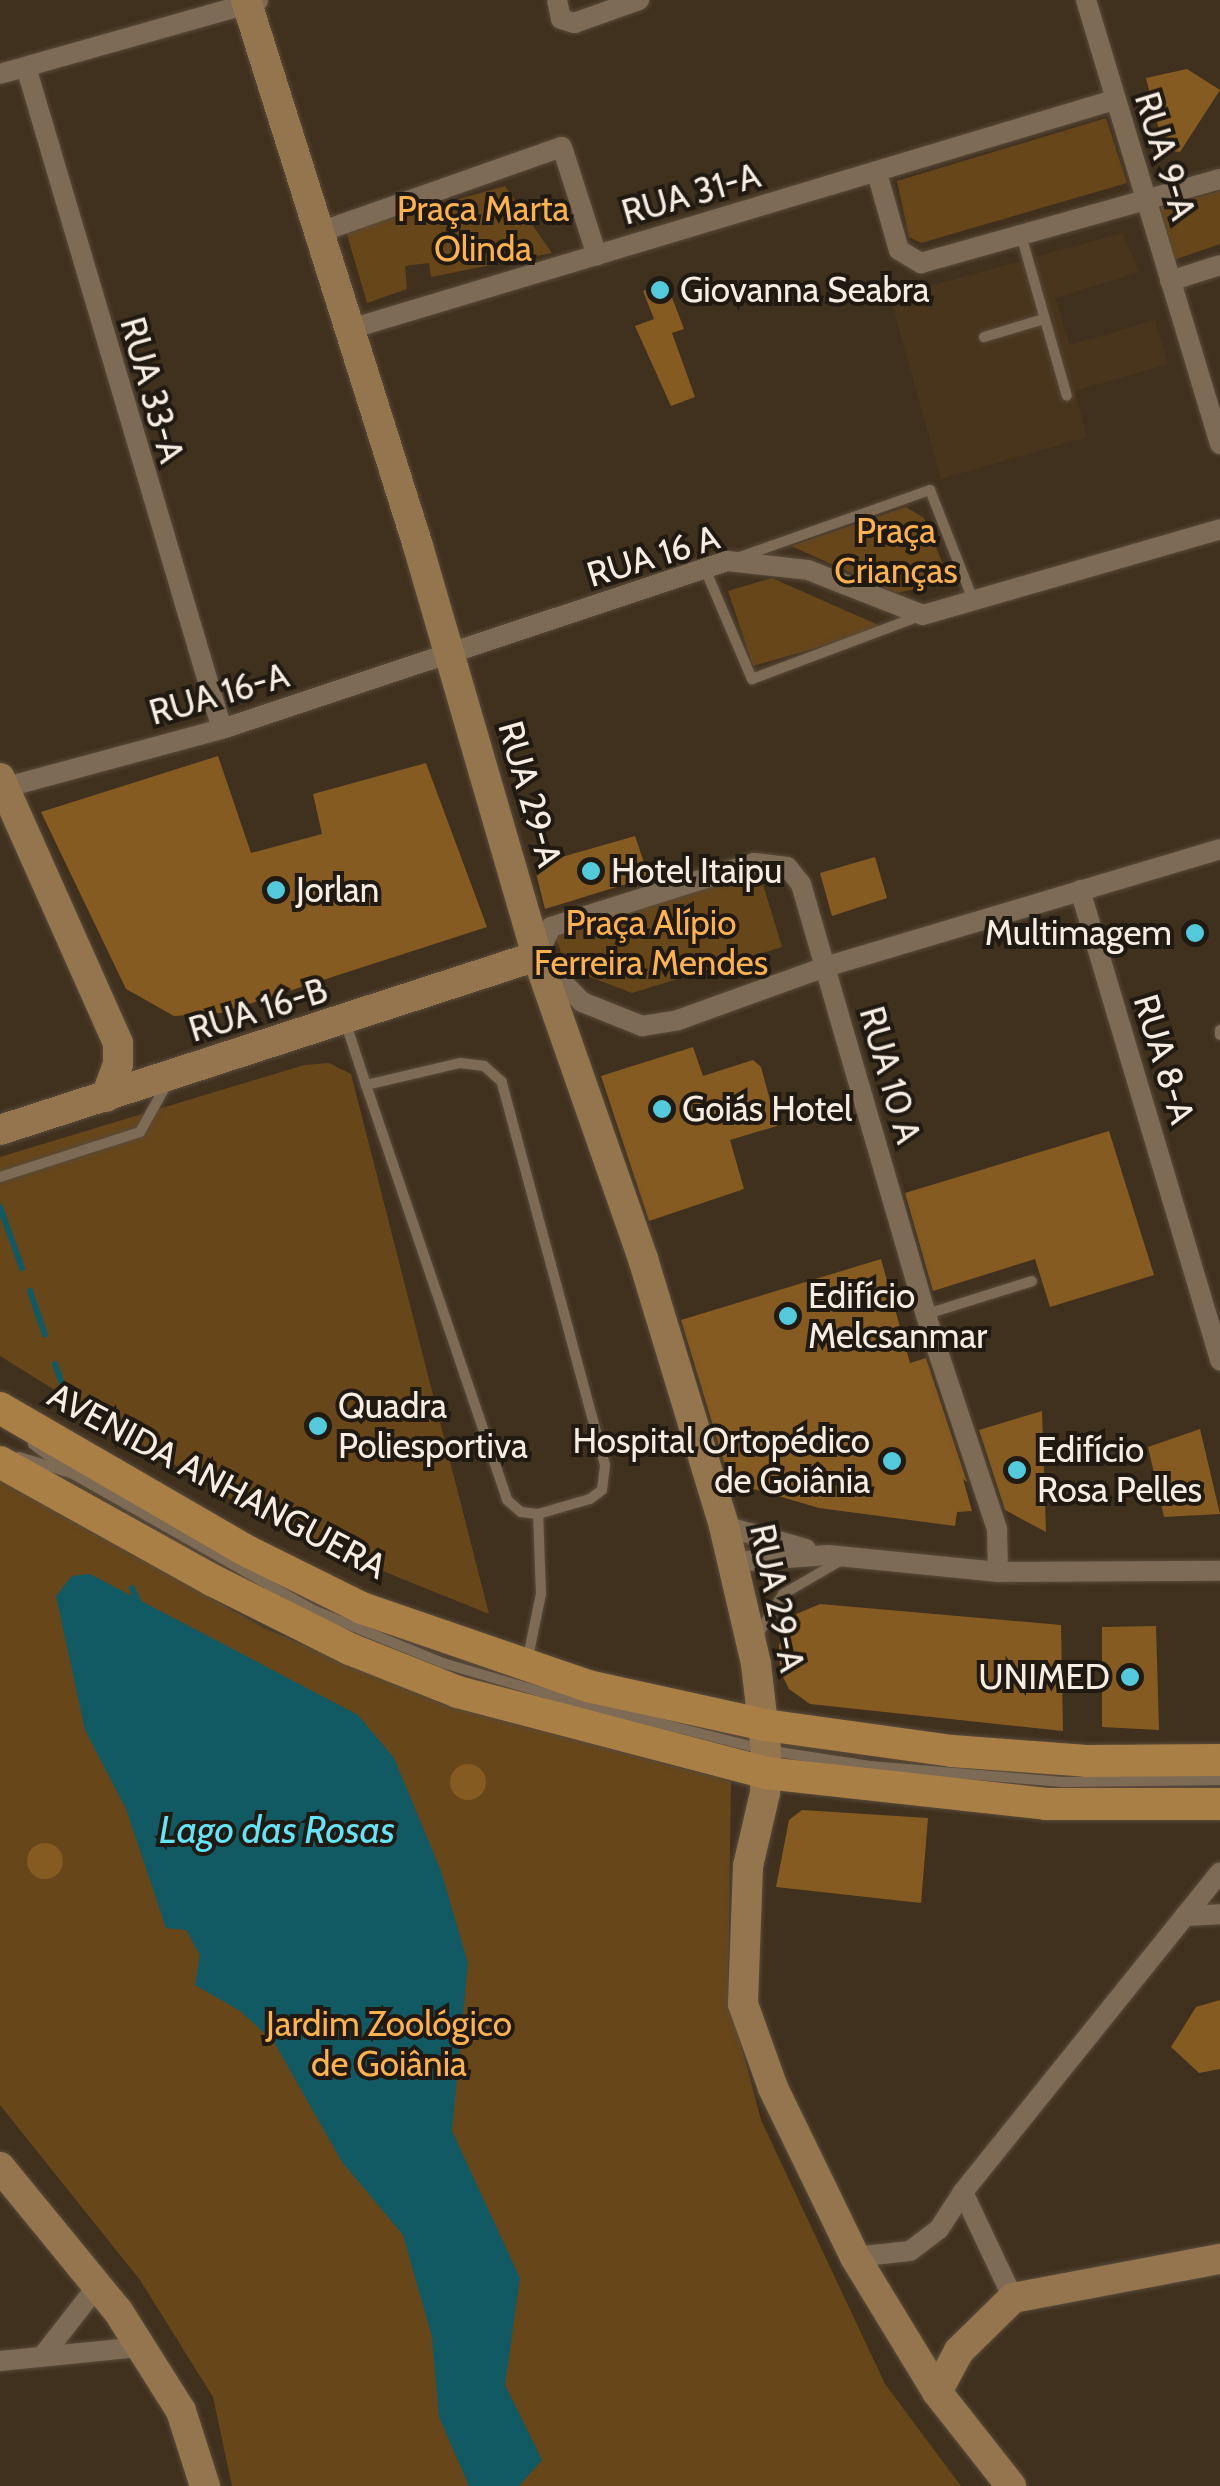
<!DOCTYPE html>
<html>
<head>
<meta charset="utf-8">
<style>
	body { margin:0 }
	#map { position:relative; width:1220px; height:2486px; overflow:hidden; background:#40301e; font-family:Cabin,sans-serif }
	div>[style] { position:absolute }
	[style*='--x'] { left:calc(var(--x)*1px); top:calc(var(--y)*1px); width:calc(var(--w)*1px); rotate:calc(var(--a)*1deg) }
	.built>* { inset:0; background:#49351c }
	.green>* { inset:0; background:#67461a }
	.water>* { inset:0; background:#115a64 }
	.stream>* { height:6px; margin:-3px; padding:0 3px; transform-origin:3px; border-radius:3px; background:#115a64 }
	.building>* { inset:0; background:#865b22 }
	.round { border-radius:50% }
	.roads { filter:drop-shadow(0 0 2px #584b3b) drop-shadow(0 0 2px #584b3b) }
	.lane>* { height:10px; margin:-5px; padding:0 5px; transform-origin:5px; border-radius:5px; background:#7d6b56 }
	.street>* { height:20px; margin:-10px; padding:0 10px; transform-origin:10px; border-radius:10px; background:#7d6b56 }
	.secondary>* { height:30px; margin:-15px; padding:0 15px; transform-origin:15px; border-radius:15px; background:#94754e }
	.primary>* { height:32px; margin:-16px; padding:0 16px; transform-origin:16px; border-radius:16px; background:#aa7f46 }
	.dots>* { width:28px; height:28px; translate:-50% -50%; box-sizing:border-box; border:5px solid #211a12; border-radius:50% }
	span { translate:-50% -50%; white-space:nowrap; text-align:center; line-height:1.15; -webkit-text-stroke:8px #211a12; paint-order:stroke }
	.street-label { font-size:35px; color:#f8ede2 }
	.park-label { font-size:35px; color:#feb24e }
	.poi-label { font-size:35px; color:#f8ede2 }
	.left { translate:0 -50%; text-align:left }
	.right { translate:-100% -50%; text-align:right }
	.water-label { font-size:38px; color:#63e4f7; font-style:italic }
</style>
</head>
<body>
<div id="map">
	<div class="built">
		<i style="clip-path:polygon(1122px 233px,1140px 272px,1055px 298px,1070px 345px,1155px 320px,1168px 364px,1075px 391px,1087px 437px,941px 479px,890px 297px)"></i>
	</div>
	<div class="green">
		<i style="clip-path:polygon(1106px 118px,1127px 183px,921px 243px,909px 237px,897px 181px)"></i>
		<i style="clip-path:polygon(505px 186px,552px 253px,431px 277px,429px 263px,405px 266px,407px 289px,367px 303px,346px 231px)"></i>
		<i style="clip-path:polygon(1220px 191px,1220px 244px,1171px 261px,1154px 209px)"></i>
		<i style="clip-path:polygon(906px 507px,924px 518px,950px 582px,896px 593px,791px 546px)"></i>
		<i style="clip-path:polygon(772px 578px,885px 628px,753px 666px,728px 591px)"></i>
		<i style="clip-path:polygon(758px 868px,782px 947px,632px 993px,590px 977px,562px 956px,553px 928px)"></i>
		<i style="clip-path:polygon(329px 1063px,351px 1074px,489px 1614px,321px 1546px,225px 1496px,0 1356px,0 1157px,304px 1065px)"></i>
		<i style="clip-path:polygon(0 1478px,264px 1628px,447px 1706px,731px 1781px,728px 1995px,761px 2120px,885px 2384px,961px 2486px,232px 2486px,213px 2397px,140px 2280px,0 2105px)"></i>
	</div>
	<div class="water">
		<i style="clip-path:polygon(90px 1574px,358px 1715px,394px 1758px,441px 1871px,468px 1963px,452px 2131px,520px 2278px,505px 2385px,542px 2460px,519px 2486px,469px 2486px,439px 2417px,432px 2337px,403px 2235px,342px 2162px,274px 2042px,240px 2011px,195px 1985px,200px 1955px,186px 1930px,166px 1928px,126px 1809px,85px 1730px,56px 1596px,72px 1576px)"></i>
	</div>
	<div class="stream">
		<i style="--x:0;--y:1207;--w:65;--a:70.2"></i>
		<i style="--x:30;--y:1291;--w:46;--a:71.2"></i>
		<i style="--x:55;--y:1364;--w:51;--a:70.5"></i>
		<i style="--x:132;--y:1588;--w:19;--a:65"></i>
	</div>
	<div class="building">
		<i style="clip-path:polygon(1187px 69px,1220px 90px,1180px 152px,1164px 150px,1146px 78px)"></i>
		<i style="clip-path:polygon(666px 282px,684px 329px,672px 333px,695px 397px,671px 406px,635px 326px,654px 319px,643px 291px)"></i>
		<i style="clip-path:polygon(218px 756px,251px 853px,322px 834px,313px 794px,426px 763px,487px 927px,221px 1013px,174px 1016px,126px 989px,41px 812px)"></i>
		<i style="clip-path:polygon(635px 836px,649px 877px,545px 909px,534px 865px)"></i>
		<i style="clip-path:polygon(875px 857px,887px 898px,832px 916px,820px 873px)"></i>
		<i style="clip-path:polygon(693px 1047px,703px 1076px,753px 1060px,761px 1067px,777px 1126px,730px 1140px,744px 1189px,649px 1221px,601px 1076px)"></i>
		<i style="clip-path:polygon(1109px 1131px,1154px 1275px,1050px 1307px,1035px 1259px,933px 1291px,905px 1193px)"></i>
		<i style="clip-path:polygon(881px 1259px,910px 1363px,926px 1358px,967px 1482px,963px 1479px,972px 1511px,957px 1512px,955px 1526px,819px 1508px,730px 1482px,681px 1320px)"></i>
		<i style="clip-path:polygon(1042px 1411px,1046px 1532px,1005px 1510px,979px 1430px)"></i>
		<i style="clip-path:polygon(1200px 1429px,1220px 1514px,1164px 1517px,1148px 1447px)"></i>
		<i style="clip-path:polygon(820px 1604px,1061px 1625px,1063px 1731px,810px 1704px,789px 1689px,780px 1671px,779px 1645px,794px 1615px)"></i>
		<i style="clip-path:polygon(1156px 1626px,1159px 1730px,1102px 1727px,1102px 1627px)"></i>
		<i class="round" style="left:450px;top:1764px;width:36px;height:36px"></i>
		<i style="clip-path:polygon(802px 1810px,928px 1818px,921px 1903px,776px 1887px,789px 1820px)"></i>
		<i class="round" style="left:27px;top:1843px;width:36px;height:36px"></i>
		<i style="clip-path:polygon(1220px 2000px,1220px 2069px,1199px 2073px,1171px 2047px,1196px 2007px)"></i>
	</div>
	<div class="roads">
		<div class="lane">
			<i style="--x:1021;--y:235;--w:167;--a:74.1"></i>
			<i style="--x:984;--y:337;--w:63;--a:-16.7"></i>
			<i style="--x:737;--y:558;--w:205;--a:-19.4"></i>
			<i style="--x:930;--y:490;--w:118;--a:68.6"></i>
			<i style="--x:705;--y:569;--w:120;--a:66.9"></i>
			<i style="--x:752;--y:679;--w:179;--a:-20.6"></i>
			<i style="--x:346;--y:1024;--w:64;--a:71.8"></i>
			<i style="--x:366;--y:1085;--w:438;--a:71.2"></i>
			<i style="--x:507;--y:1500;--w:18;--a:41"></i>
			<i style="--x:521;--y:1512;--w:17;--a:7"></i>
			<i style="--x:538;--y:1514;--w:54;--a:-16.1"></i>
			<i style="--x:590;--y:1499;--w:15;--a:-37"></i>
			<i style="--x:602;--y:1490;--w:25;--a:-83"></i>
			<i style="--x:605;--y:1465;--w:397;--a:-105.1"></i>
			<i style="--x:502;--y:1082;--w:24;--a:-138"></i>
			<i style="--x:484;--y:1066;--w:24;--a:-173"></i>
			<i style="--x:460;--y:1063;--w:97;--a:166.8"></i>
			<i style="--x:1220;--y:1030;--w:5;--a:90"></i>
			<i style="--x:0;--y:1177;--w:147;--a:-17.8"></i>
			<i style="--x:140;--y:1132;--w:57;--a:-60.8"></i>
			<i style="--x:927;--y:1314;--w:110;--a:-17.4"></i>
			<i style="--x:19;--y:1457;--w:54;--a:17.1"></i>
			<i style="--x:71;--y:1473;--w:48;--a:-142.7"></i>
			<i style="--x:71;--y:1473;--w:278;--a:29.5"></i>
			<i style="--x:313;--y:1610;--w:140;--a:22.2"></i>
			<i style="--x:443;--y:1663;--w:134;--a:16.4"></i>
			<i style="--x:572;--y:1701;--w:199;--a:14.2"></i>
			<i style="--x:765;--y:1750;--w:106;--a:8.7"></i>
			<i style="--x:870;--y:1766;--w:194;--a:4.7"></i>
			<i style="--x:1063;--y:1782;--w:157;--a:-0.7"></i>
			<i style="--x:757;--y:1636;--w:49;--a:-58.2"></i>
			<i style="--x:783;--y:1594;--w:68;--a:-30"></i>
			<i style="--x:527;--y:1662;--w:69;--a:-78.4"></i>
			<i style="--x:541;--y:1594;--w:80;--a:-92.1"></i>
		</div>
		<div class="street">
			<i style="--x:557;--y:0;--w:19;--a:78"></i>
			<i style="--x:561;--y:19;--w:14;--a:17"></i>
			<i style="--x:574;--y:23;--w:69;--a:-19.5"></i>
			<i style="--x:1086;--y:0;--w:464;--a:73.2"></i>
			<i style="--x:26;--y:67;--w:690;--a:73.51"></i>
			<i style="--x:0;--y:74;--w:268;--a:-15.8"></i>
			<i style="--x:877;--y:173;--w:80;--a:74.1"></i>
			<i style="--x:899;--y:250;--w:26;--a:31"></i>
			<i style="--x:921;--y:263;--w:311;--a:-15.7"></i>
			<i style="--x:320;--y:232;--w:256;--a:-19.4"></i>
			<i style="--x:562;--y:147;--w:114;--a:72.2"></i>
			<i style="--x:1170;--y:281;--w:52;--a:-17.7"></i>
			<i style="--x:350;--y:329;--w:798;--a:-16.69"></i>
			<i style="--x:3;--y:788;--w:227;--a:-15.1"></i>
			<i style="--x:222;--y:729;--w:532;--a:-18.4"></i>
			<i style="--x:727;--y:561;--w:81;--a:6.3"></i>
			<i style="--x:808;--y:570;--w:123;--a:21.4"></i>
			<i style="--x:923;--y:615;--w:309;--a:-16.1"></i>
			<i style="--x:1080;--y:890;--w:491;--a:73.4"></i>
			<i style="--x:724;--y:1526;--w:85;--a:15.7"></i>
			<i style="--x:732;--y:1562;--w:96;--a:-4.2"></i>
			<i style="--x:828;--y:1555;--w:171;--a:5.7"></i>
			<i style="--x:998;--y:1572;--w:222;--a:-0.3"></i>
			<i style="--x:998;--y:1572;--w:43;--a:-91.3"></i>
			<i style="--x:997;--y:1529;--w:225;--a:-108.4"></i>
			<i style="--x:926;--y:1315;--w:362;--a:-106.2"></i>
			<i style="--x:825;--y:967;--w:86;--a:-106.1"></i>
			<i style="--x:801;--y:884;--w:22;--a:-129"></i>
			<i style="--x:787;--y:867;--w:33;--a:-173"></i>
			<i style="--x:754;--y:863;--w:213;--a:162.5"></i>
			<i style="--x:551;--y:927;--w:32;--a:116"></i>
			<i style="--x:537;--y:956;--w:64;--a:45.6"></i>
			<i style="--x:582;--y:1002;--w:65;--a:21.8"></i>
			<i style="--x:642;--y:1026;--w:36;--a:-9"></i>
			<i style="--x:678;--y:1020;--w:156;--a:-19.8"></i>
			<i style="--x:825;--y:967;--w:412;--a:-16.6"></i>
			<i style="--x:1185;--y:1916;--w:35;--a:-3"></i>
			<i style="--x:855;--y:2257;--w:55;--a:-6.2"></i>
			<i style="--x:910;--y:2251;--w:36;--a:-37"></i>
			<i style="--x:939;--y:2229;--w:44;--a:-57"></i>
			<i style="--x:1013;--y:2298;--w:117;--a:-115.3"></i>
			<i style="--x:963;--y:2192;--w:410;--a:-51.2"></i>
			<i style="--x:45;--y:2353;--w:88;--a:-52"></i>
			<i style="--x:0;--y:2361;--w:142;--a:-5.7"></i>
		</div>
		<div class="secondary">
			<i style="--x:246;--y:0;--w:572;--a:72.51"></i>
			<i style="--x:418;--y:546;--w:427;--a:73.8"></i>
			<i style="--x:537;--y:956;--w:321;--a:70.7"></i>
			<i style="--x:643;--y:1259;--w:279;--a:73.1"></i>
			<i style="--x:724;--y:1526;--w:142;--a:76.9"></i>
			<i style="--x:756;--y:1664;--w:87;--a:83.4"></i>
			<i style="--x:766;--y:1750;--w:43;--a:91.3"></i>
			<i style="--x:765;--y:1793;--w:75;--a:103.1"></i>
			<i style="--x:748;--y:1866;--w:138;--a:92.1"></i>
			<i style="--x:743;--y:2004;--w:89;--a:70.3"></i>
			<i style="--x:773;--y:2088;--w:188;--a:64.1"></i>
			<i style="--x:855;--y:2257;--w:158;--a:58.7"></i>
			<i style="--x:937;--y:2392;--w:120;--a:51.8"></i>
			<i style="--x:0;--y:778;--w:290;--a:66"></i>
			<i style="--x:118;--y:1043;--w:21;--a:90"></i>
			<i style="--x:118;--y:1064;--w:35;--a:110"></i>
			<i style="--x:0;--y:1130;--w:564;--a:-17.95"></i>
			<i style="--x:0;--y:2167;--w:186;--a:50.7"></i>
			<i style="--x:118;--y:2311;--w:118;--a:57.8"></i>
			<i style="--x:181;--y:2411;--w:79;--a:72.3"></i>
			<i style="--x:937;--y:2392;--w:47;--a:-61.8"></i>
			<i style="--x:959;--y:2351;--w:76;--a:-44.5"></i>
			<i style="--x:1013;--y:2298;--w:211;--a:-10.7"></i>
		</div>
		<div class="primary">
			<i style="--x:0;--y:1408;--w:283;--a:30.1"></i>
			<i style="--x:245;--y:1550;--w:131;--a:26.4"></i>
			<i style="--x:362;--y:1608;--w:239;--a:19"></i>
			<i style="--x:588;--y:1686;--w:181;--a:12.4"></i>
			<i style="--x:765;--y:1725;--w:189;--a:7.9"></i>
			<i style="--x:952;--y:1751;--w:135;--a:4.2"></i>
			<i style="--x:1087;--y:1761;--w:133;--a:-0.4"></i>
			<i style="--x:0;--y:1462;--w:243;--a:29.1"></i>
			<i style="--x:212;--y:1580;--w:154;--a:26.6"></i>
			<i style="--x:350;--y:1649;--w:116;--a:21.7"></i>
			<i style="--x:458;--y:1692;--w:318;--a:14.7"></i>
			<i style="--x:766;--y:1773;--w:282;--a:6.3"></i>
			<i style="--x:1046;--y:1804;--w:174;--a:0"></i>
		</div>
	</div>
	<div class="dots">
		<i style="left:660px;top:290px;background:#53cadc"></i>
		<i style="left:591px;top:871px;background:#53cadc"></i>
		<i style="left:276px;top:890px;background:#53cadc"></i>
		<i style="left:1195px;top:933px;background:#53cadc"></i>
		<i style="left:662px;top:1109px;background:#53cadc"></i>
		<i style="left:788px;top:1316px;background:#53cadc"></i>
		<i style="left:318px;top:1426px;background:#53cadc"></i>
		<i style="left:892px;top:1461px;background:#53cadc"></i>
		<i style="left:1017px;top:1470px;background:#53cadc"></i>
		<i style="left:1130px;top:1677px;background:#53cadc"></i>
	</div>
	<div class="street-label">
		<span style="left:1165px;top:156px;rotate:73deg">RUA 9-A</span>
		<span style="left:691px;top:194px;rotate:-16deg">RUA 31-A</span>
		<span style="left:152px;top:390px;rotate:74deg">RUA 33-A</span>
		<span style="left:653px;top:556px;rotate:-17deg">RUA 16 A</span>
		<span style="left:219px;top:694px;rotate:-16deg">RUA 16-A</span>
		<span style="left:530px;top:794px;rotate:74deg">RUA 29-A</span>
		<span style="left:258px;top:1010px;rotate:-17deg">RUA 16-B</span>
		<span style="left:1164px;top:1059px;rotate:73deg">RUA 8-A</span>
		<span style="left:890px;top:1075px;rotate:74deg">RUA 10 A</span>
		<span style="left:217px;top:1481px;rotate:28deg">AVENIDA ANHANGUERA</span>
		<span style="left:777px;top:1598px;rotate:78deg">RUA 29-A</span>
	</div>
	<div class="park-label">
		<span style="left:483px;top:229px">Praça Marta<br>Olinda</span>
		<span style="left:896px;top:551px">Praça<br>Crianças</span>
		<span style="left:651px;top:943px">Praça Alípio<br>Ferreira Mendes</span>
		<span style="left:389px;top:2044px">Jardim Zoológico<br>de Goiânia</span>
	</div>
	<div class="poi-label">
		<span class="left" style="left:680px;top:290px">Giovanna Seabra</span>
		<span class="left" style="left:611px;top:871px">Hotel Itaipu</span>
		<span class="left" style="left:296px;top:890px">Jorlan</span>
		<span class="right" style="left:1172px;top:933px">Multimagem</span>
		<span class="left" style="left:682px;top:1109px">Goiás Hotel</span>
		<span class="left" style="left:808px;top:1316px">Edifício<br>Melcsanmar</span>
		<span class="left" style="left:338px;top:1426px">Quadra<br>Poliesportiva</span>
		<span class="right" style="left:870px;top:1461px">Hospital Ortopédico<br>de Goiânia</span>
		<span class="left" style="left:1037px;top:1470px">Edifício<br>Rosa Pelles</span>
		<span class="right" style="left:1110px;top:1677px">UNIMED</span>
	</div>
	<div class="water-label">
		<span style="left:277px;top:1830px">Lago das Rosas</span>
	</div>
</div>
</body>
</html>
